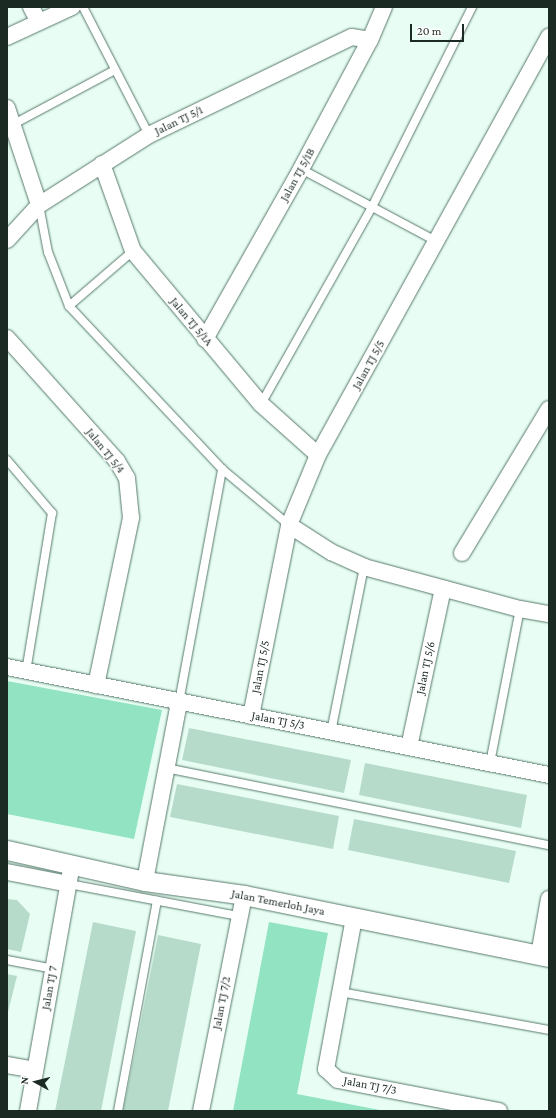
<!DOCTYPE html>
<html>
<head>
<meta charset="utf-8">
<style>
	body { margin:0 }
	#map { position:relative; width:556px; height:1118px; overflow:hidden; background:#e8fef4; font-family:"Crimson Pro",serif }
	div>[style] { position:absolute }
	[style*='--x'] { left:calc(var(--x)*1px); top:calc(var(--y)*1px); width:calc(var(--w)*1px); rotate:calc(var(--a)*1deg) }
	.green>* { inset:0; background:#92e3c2 }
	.building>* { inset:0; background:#b7dbcb }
	.roads { filter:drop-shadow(0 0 1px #57786a) drop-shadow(0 0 1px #57786a) }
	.service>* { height:8px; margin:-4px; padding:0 4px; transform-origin:4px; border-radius:4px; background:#fff }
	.minor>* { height:16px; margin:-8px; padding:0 8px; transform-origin:8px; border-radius:8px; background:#fff }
	.tertiary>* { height:19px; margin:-9.5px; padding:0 9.5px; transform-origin:9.5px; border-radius:9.5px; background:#fff }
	span { translate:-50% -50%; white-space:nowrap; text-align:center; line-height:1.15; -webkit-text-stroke:3px #fff; paint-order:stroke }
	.street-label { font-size:12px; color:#1c2a24 }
	.frame { position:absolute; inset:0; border:8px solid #1c2a24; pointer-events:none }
	.north { position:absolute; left:16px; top:1062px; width:40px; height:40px; -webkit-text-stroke:3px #fff; paint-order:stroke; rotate:277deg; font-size:11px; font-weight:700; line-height:16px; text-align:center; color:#1c2a24 }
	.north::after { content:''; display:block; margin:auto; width:14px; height:18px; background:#1c2a24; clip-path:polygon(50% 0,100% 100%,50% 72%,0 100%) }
	.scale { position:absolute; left:410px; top:24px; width:54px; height:18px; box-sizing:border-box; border:2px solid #1c2a24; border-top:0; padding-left:5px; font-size:12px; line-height:14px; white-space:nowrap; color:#1c2a24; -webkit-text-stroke:3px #fff; paint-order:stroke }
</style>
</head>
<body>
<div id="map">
	<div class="green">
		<i style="clip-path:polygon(7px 681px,162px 710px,134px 839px,7px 814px)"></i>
		<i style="clip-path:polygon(269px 922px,328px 933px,297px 1094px,385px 1111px,233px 1111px)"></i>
	</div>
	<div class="building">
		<i style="clip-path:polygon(189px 728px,351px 760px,344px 793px,182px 760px)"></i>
		<i style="clip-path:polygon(365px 763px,527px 795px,521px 828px,359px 795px)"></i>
		<i style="clip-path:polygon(177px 784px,339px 816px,333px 849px,170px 817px)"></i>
		<i style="clip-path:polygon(354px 819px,516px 851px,509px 883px,348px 850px)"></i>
		<i style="clip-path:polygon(7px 899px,17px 900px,30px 914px,21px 952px,7px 949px)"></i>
		<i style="clip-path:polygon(93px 922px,136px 931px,101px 1111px,55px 1111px)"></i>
		<i style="clip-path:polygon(158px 935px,201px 944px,168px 1111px,123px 1111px)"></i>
		<i style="clip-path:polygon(7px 974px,17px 976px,7px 1016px)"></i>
	</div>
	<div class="roads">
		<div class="service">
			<i style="--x:83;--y:7;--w:144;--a:62.7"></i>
			<i style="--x:10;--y:126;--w:119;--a:-28.1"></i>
			<i style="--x:301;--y:169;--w:155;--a:28.1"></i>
			<i style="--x:39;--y:205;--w:48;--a:79.2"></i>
			<i style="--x:48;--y:252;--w:58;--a:68.7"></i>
			<i style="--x:69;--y:306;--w:224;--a:46.8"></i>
			<i style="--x:222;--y:469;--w:87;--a:39.9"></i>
			<i style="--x:69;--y:306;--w:84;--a:-40.7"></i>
			<i style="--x:261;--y:404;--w:226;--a:-60.6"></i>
			<i style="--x:372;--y:207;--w:224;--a:-63.4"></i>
			<i style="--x:7;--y:460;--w:70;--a:49.7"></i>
			<i style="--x:52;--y:513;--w:160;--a:99.3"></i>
			<i style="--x:179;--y:702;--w:237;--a:-79.5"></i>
			<i style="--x:331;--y:732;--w:168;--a:-78.7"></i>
			<i style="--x:490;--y:763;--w:157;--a:-79"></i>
			<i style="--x:166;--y:768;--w:391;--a:11.4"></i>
			<i style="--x:69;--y:884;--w:173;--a:10.7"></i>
			<i style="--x:7;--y:960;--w:48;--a:10.8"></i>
			<i style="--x:340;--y:992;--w:212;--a:10.3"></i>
			<i style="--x:118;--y:1111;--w:214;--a:-79.5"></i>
		</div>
		<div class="minor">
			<i style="--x:31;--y:7;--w:17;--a:62"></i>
			<i style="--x:7;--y:37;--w:72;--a:-24.8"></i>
			<i style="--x:7;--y:108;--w:102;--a:71.7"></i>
			<i style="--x:102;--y:164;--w:92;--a:70.4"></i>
			<i style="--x:133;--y:251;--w:199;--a:50.1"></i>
			<i style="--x:261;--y:404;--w:76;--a:41.8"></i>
			<i style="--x:7;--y:240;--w:47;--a:-47.6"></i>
			<i style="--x:39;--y:205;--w:130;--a:-32.5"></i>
			<i style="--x:149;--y:135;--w:225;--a:-25.8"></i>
			<i style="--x:352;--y:37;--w:18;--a:9"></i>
			<i style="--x:7;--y:338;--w:165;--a:48.2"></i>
			<i style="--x:117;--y:461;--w:20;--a:60"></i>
			<i style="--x:127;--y:478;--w:40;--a:84.3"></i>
			<i style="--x:131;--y:518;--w:171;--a:101.8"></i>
			<i style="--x:205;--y:339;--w:195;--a:-60.5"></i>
			<i style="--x:301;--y:169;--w:146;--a:-61.9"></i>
			<i style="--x:370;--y:40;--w:36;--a:-67"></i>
			<i style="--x:289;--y:525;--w:50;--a:32.7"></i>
			<i style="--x:331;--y:552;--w:36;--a:24"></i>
			<i style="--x:364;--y:567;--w:162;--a:15.1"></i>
			<i style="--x:520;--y:609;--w:29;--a:10"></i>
			<i style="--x:462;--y:553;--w:168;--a:-58.9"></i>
			<i style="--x:7;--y:667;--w:553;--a:11.27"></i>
			<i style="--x:251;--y:716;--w:195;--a:-78.7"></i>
			<i style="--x:289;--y:525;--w:76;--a:-67.5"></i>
			<i style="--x:318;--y:455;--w:478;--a:-61.1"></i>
			<i style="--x:409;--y:747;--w:162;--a:-77.9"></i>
			<i style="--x:7;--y:872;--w:63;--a:11"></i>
			<i style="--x:145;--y:881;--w:182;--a:-79.2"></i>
			<i style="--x:354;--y:918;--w:154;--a:100.5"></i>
			<i style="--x:326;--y:1069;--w:16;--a:43"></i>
			<i style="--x:338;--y:1080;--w:164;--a:10.9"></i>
			<i style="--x:539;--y:955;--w:57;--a:-79.9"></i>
			<i style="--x:7;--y:1065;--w:28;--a:10"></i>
			<i style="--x:28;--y:1111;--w:250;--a:-79.9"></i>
			<i style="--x:201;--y:1111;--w:220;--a:-78.7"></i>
		</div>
		<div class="tertiary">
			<i style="--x:7;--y:850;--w:141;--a:12.7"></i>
			<i style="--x:145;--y:881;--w:100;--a:8"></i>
			<i style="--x:244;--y:895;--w:311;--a:11.5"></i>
		</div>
	</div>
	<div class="street-label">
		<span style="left:179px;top:121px;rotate:-26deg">Jalan TJ 5/1</span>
		<span style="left:298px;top:175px;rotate:-61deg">Jalan TJ 5/1B</span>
		<span style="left:191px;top:322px;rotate:50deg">Jalan TJ 5/1A</span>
		<span style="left:369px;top:365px;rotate:-61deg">Jalan TJ 5/5</span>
		<span style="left:105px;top:451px;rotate:51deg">Jalan TJ 5/4</span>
		<span style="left:261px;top:667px;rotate:-79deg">Jalan TJ 5/5</span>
		<span style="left:426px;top:668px;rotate:-78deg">Jalan TJ 5/6</span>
		<span style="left:278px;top:721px;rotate:11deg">Jalan TJ 5/3</span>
		<span style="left:278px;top:903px;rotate:11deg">Jalan Temerloh Jaya</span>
		<span style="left:50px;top:988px;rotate:-80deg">Jalan TJ 7</span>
		<span style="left:222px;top:1003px;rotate:-79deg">Jalan TJ 7/2</span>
		<span style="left:370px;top:1086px;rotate:11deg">Jalan TJ 7/3</span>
	</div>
	<div class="frame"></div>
	<div class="north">N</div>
	<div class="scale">20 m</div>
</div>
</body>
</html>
